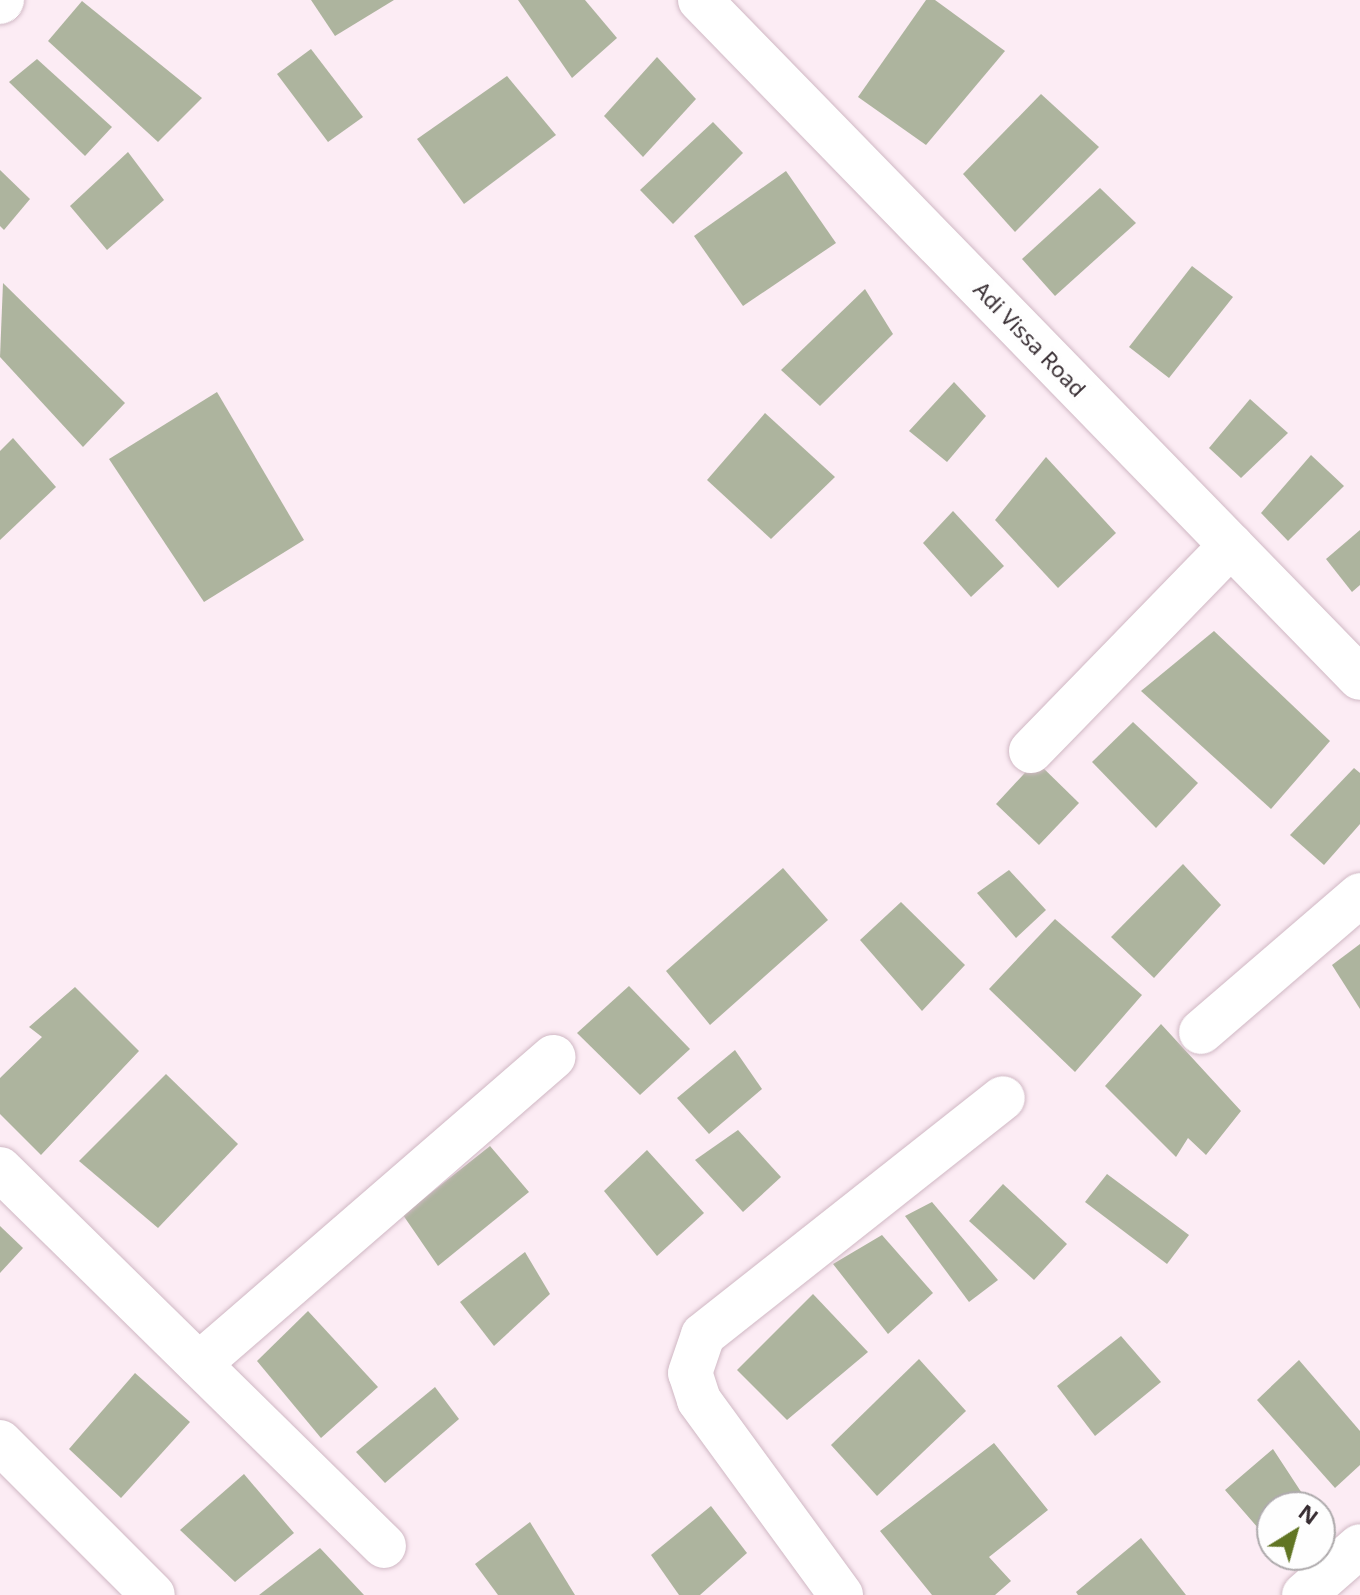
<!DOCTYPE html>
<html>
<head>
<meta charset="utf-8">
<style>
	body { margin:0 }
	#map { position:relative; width:1360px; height:1595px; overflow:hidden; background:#fcecf4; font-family:"Noto Sans",sans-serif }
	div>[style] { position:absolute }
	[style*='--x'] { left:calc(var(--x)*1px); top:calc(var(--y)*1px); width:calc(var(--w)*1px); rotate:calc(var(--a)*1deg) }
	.building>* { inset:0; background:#adb49e }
	.roads { filter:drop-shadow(0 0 2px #d0b8c4) drop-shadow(0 0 2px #d0b8c4) }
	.street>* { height:44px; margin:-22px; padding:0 22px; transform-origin:22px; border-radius:22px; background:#fff }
	.secondary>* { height:44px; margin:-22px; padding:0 22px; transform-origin:22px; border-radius:22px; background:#fff }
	span { translate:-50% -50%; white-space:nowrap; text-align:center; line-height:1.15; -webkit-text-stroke:8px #fefefe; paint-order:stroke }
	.street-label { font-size:22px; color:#372d32 }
	.north { position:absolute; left:1256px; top:1491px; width:80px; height:80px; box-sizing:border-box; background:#fefefe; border:2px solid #aeaaac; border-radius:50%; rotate:37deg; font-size:22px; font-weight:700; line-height:32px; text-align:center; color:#372d32 }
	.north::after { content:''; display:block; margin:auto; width:28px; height:36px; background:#617524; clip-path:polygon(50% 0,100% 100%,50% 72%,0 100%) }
</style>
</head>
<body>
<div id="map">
	<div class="building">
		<i style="clip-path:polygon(311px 0,394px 0,335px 36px)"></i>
		<i style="clip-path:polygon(518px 0,585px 0,617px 38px,572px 78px)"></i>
		<i style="clip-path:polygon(926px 0,935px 0,1005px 51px,926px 145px,858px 97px)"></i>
		<i style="clip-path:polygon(82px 1px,202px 98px,158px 142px,48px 41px)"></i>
		<i style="clip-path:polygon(311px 49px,363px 117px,328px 142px,277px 74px)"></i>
		<i style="clip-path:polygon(657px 57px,696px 99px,643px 157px,604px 116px)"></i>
		<i style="clip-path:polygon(37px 59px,112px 127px,85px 156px,9px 82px)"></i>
		<i style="clip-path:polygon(507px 76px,556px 135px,464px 204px,417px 139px)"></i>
		<i style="clip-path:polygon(1041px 94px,1099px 147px,1015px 232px,963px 174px)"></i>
		<i style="clip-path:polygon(713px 122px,743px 153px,673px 224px,640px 190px)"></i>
		<i style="clip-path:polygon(128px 152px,164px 200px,107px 250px,70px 206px)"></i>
		<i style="clip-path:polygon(0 170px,30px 199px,4px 230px,0 226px)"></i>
		<i style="clip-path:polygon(786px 171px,836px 243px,743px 306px,694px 236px)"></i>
		<i style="clip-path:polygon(1100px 188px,1136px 223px,1055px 296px,1022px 259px)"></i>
		<i style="clip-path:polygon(1192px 266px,1233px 297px,1169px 378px,1129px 347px)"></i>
		<i style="clip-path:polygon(3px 283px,125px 403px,83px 447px,0 357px)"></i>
		<i style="clip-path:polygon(865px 289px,893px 334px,820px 406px,781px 370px)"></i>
		<i style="clip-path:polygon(954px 382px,986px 416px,947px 462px,909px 431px)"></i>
		<i style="clip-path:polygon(217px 392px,304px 540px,204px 602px,109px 459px)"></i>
		<i style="clip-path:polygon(1250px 399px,1288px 433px,1241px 478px,1209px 448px)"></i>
		<i style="clip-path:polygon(765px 413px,835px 477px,771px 539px,707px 480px)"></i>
		<i style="clip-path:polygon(13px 438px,56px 487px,0 540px,0 451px)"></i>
		<i style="clip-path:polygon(1311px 455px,1344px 486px,1288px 541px,1261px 513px)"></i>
		<i style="clip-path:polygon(1046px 457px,1116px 533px,1058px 588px,995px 520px)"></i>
		<i style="clip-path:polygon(953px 511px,1004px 566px,971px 597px,923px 543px)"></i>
		<i style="clip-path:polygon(1360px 530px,1360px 585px,1352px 592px,1326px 559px)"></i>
		<i style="clip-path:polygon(1214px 631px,1330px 741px,1271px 809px,1141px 691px)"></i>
		<i style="clip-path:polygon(1133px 722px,1198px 783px,1156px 828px,1092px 762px)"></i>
		<i style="clip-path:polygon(1036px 761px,1079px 803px,1039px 845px,996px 804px)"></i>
		<i style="clip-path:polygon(1354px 768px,1360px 773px,1360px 824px,1324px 865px,1290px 835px)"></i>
		<i style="clip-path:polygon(1183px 864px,1221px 905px,1154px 978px,1111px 937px)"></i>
		<i style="clip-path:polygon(783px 868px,828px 920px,710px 1025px,666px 971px)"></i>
		<i style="clip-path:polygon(1009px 870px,1046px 910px,1016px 938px,977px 893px)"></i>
		<i style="clip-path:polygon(901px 902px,965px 965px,922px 1011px,860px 940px)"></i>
		<i style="clip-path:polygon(1055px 919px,1142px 995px,1075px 1072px,989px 989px)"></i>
		<i style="clip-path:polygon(1360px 944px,1360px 1009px,1332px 965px)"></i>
		<i style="clip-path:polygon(629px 986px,690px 1049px,640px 1095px,577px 1033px)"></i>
		<i style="clip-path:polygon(75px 987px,139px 1051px,41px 1155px,0 1114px,0 1078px,42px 1037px,29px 1027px)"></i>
		<i style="clip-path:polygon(1161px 1024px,1241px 1111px,1206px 1155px,1188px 1138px,1176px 1157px,1105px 1086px)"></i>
		<i style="clip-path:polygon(735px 1050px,762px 1089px,709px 1134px,677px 1098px)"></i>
		<i style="clip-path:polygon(166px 1074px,238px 1144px,158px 1228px,79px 1161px)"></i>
		<i style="clip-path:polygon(738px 1130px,781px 1177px,743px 1212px,695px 1160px)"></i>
		<i style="clip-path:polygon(490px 1146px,529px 1192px,438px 1266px,403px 1215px)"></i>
		<i style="clip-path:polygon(647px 1150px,704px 1213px,657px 1256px,604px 1191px)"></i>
		<i style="clip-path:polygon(1107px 1174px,1189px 1235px,1167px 1264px,1085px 1202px)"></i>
		<i style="clip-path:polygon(1003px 1184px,1067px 1244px,1034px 1280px,969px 1221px)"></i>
		<i style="clip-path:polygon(932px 1202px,998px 1280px,969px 1302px,905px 1216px)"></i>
		<i style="clip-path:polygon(0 1226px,23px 1248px,0 1273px)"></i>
		<i style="clip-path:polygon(882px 1235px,933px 1293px,888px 1334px,833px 1264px)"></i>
		<i style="clip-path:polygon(525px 1252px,550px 1294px,494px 1346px,460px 1302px)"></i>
		<i style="clip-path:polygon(813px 1294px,868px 1352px,787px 1420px,737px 1370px)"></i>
		<i style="clip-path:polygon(308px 1311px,378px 1387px,321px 1438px,257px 1361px)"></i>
		<i style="clip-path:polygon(1121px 1336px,1161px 1382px,1095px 1436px,1057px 1386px)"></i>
		<i style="clip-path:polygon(919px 1359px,966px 1411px,877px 1496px,831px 1445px)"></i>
		<i style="clip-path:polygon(1299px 1360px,1360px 1431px,1360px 1465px,1335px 1488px,1257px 1400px)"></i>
		<i style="clip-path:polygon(135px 1373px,190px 1422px,121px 1498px,69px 1449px)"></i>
		<i style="clip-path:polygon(435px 1387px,459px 1419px,385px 1483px,356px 1452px)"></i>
		<i style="clip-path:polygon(994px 1443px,1048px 1510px,989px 1557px,1011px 1581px,995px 1595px,932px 1595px,880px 1531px)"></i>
		<i style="clip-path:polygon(1273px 1449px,1311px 1507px,1272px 1507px,1272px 1544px,1225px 1490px)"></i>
		<i style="clip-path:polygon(244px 1474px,294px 1533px,235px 1582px,180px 1530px)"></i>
		<i style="clip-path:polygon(711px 1506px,747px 1553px,700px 1595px,679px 1595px,651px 1555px)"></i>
		<i style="clip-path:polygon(530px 1522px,575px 1595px,498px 1595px,475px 1564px)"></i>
		<i style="clip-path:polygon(1141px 1538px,1186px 1595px,1078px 1595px,1076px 1592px)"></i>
		<i style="clip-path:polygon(320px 1548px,364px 1595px,259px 1595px)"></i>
	</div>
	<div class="roads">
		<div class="street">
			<i style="--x:700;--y:0;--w:946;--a:45.77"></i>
			<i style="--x:1031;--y:751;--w:287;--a:-45.8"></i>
			<i style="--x:1201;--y:1032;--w:210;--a:-40.7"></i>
			<i style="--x:0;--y:1169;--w:538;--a:44.47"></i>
			<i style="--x:199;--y:1364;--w:469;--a:-40.9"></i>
			<i style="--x:0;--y:1442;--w:216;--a:45"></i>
			<i style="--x:841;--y:1595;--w:241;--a:-126.1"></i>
			<i style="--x:699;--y:1400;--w:28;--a:-108"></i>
			<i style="--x:690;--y:1373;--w:40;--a:-71.1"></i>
			<i style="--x:703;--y:1335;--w:382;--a:-38.3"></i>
			<i style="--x:1304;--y:1595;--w:74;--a:-41.2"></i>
		</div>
		<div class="secondary">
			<i style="--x:0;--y:2;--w:3;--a:-45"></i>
		</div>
	</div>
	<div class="street-label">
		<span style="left:1030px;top:339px;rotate:46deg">Adi Vissa Road</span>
	</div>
	<div class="north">N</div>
</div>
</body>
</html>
